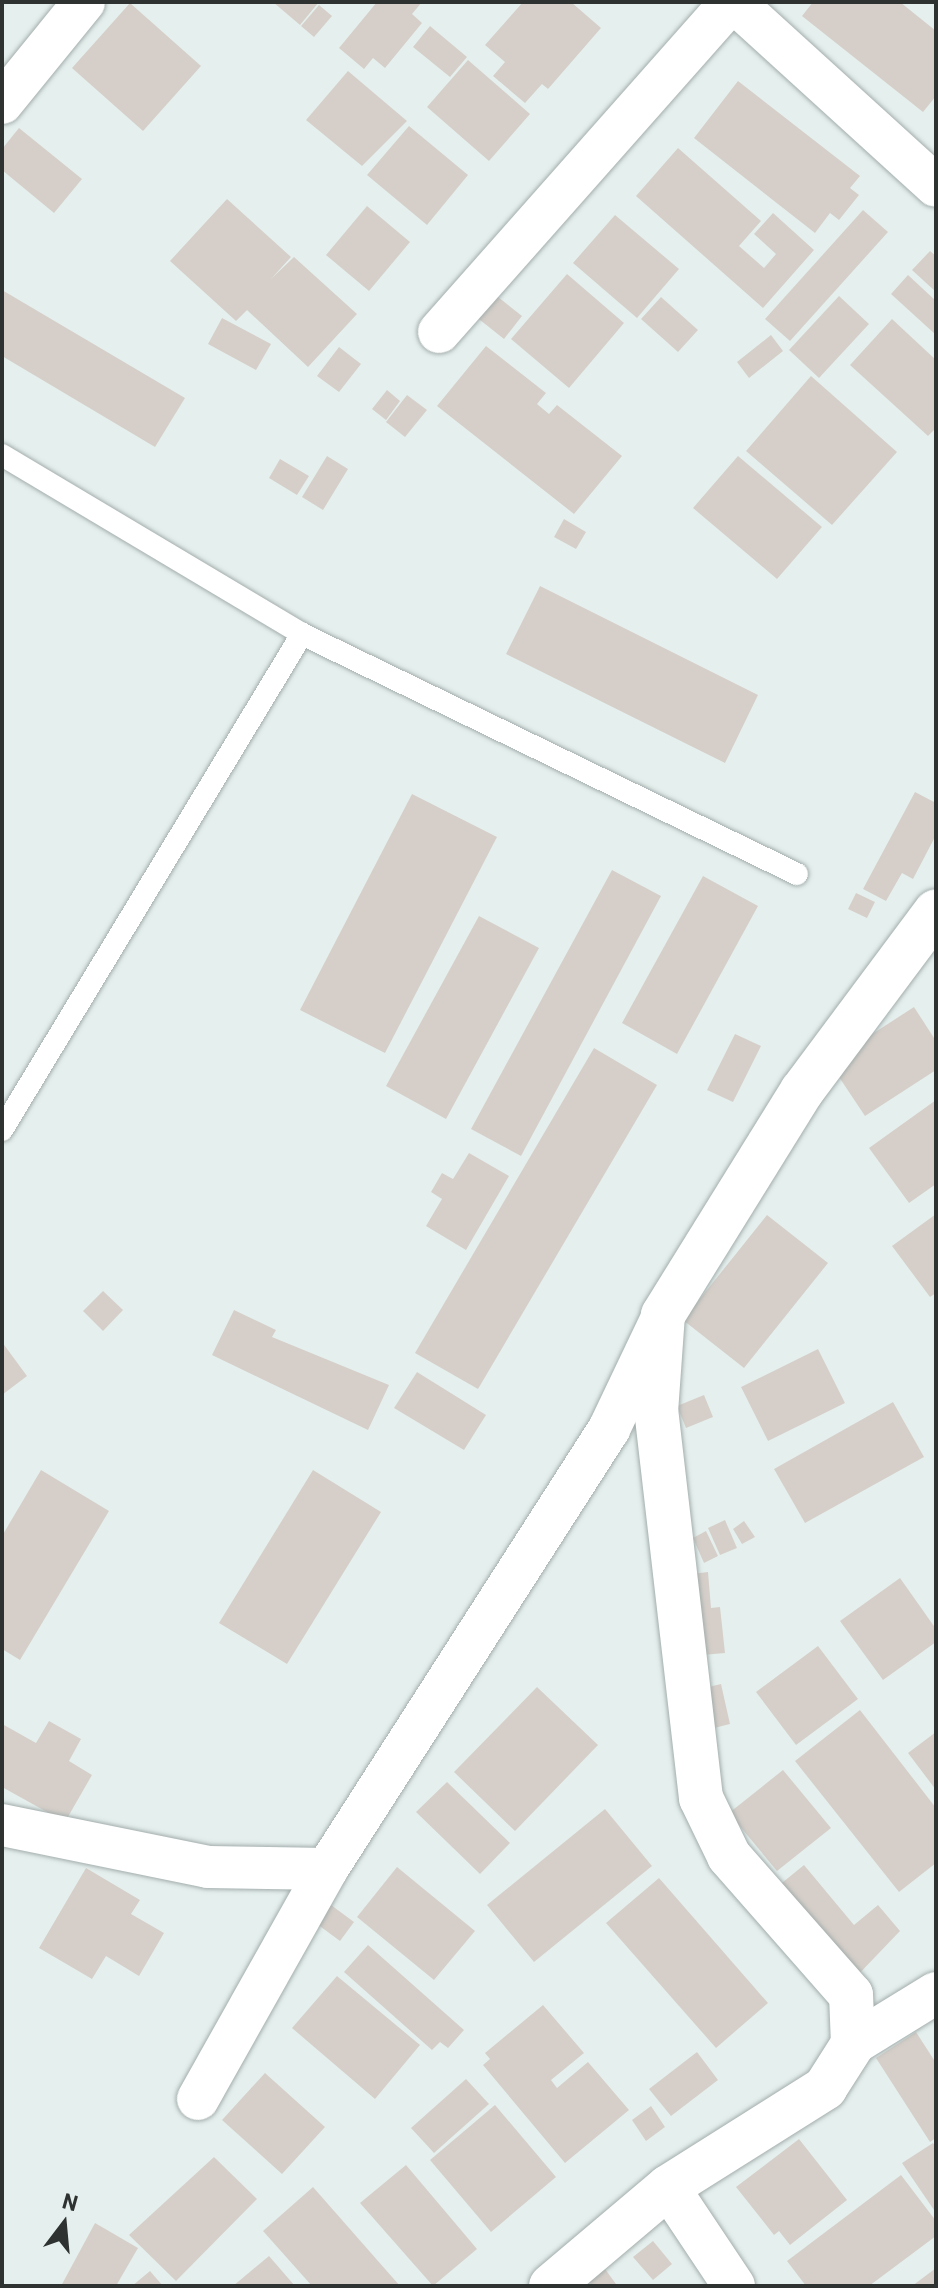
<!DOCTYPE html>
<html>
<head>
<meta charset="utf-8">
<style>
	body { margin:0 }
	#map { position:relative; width:938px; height:2288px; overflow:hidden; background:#e5f0ee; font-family:Barlow,sans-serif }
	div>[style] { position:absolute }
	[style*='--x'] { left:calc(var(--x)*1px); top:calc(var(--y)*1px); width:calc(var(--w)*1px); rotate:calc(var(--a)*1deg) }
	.building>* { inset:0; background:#d6cfc9 }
	.roads { filter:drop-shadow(0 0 2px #a3adac) drop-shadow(0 0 2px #a3adac) }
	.lane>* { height:22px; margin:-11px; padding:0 11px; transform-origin:11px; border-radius:11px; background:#fff }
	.street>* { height:42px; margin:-21px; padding:0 21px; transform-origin:21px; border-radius:21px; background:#fff }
	.secondary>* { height:44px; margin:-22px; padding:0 22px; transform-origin:22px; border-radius:22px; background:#fff }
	span { translate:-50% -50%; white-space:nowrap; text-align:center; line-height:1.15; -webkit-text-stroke:8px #e5f0ee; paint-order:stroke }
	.frame { position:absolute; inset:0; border:4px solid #2e3231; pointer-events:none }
	.north { position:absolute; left:24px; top:2184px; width:80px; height:80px; -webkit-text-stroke:6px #e5f0ee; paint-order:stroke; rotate:16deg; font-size:22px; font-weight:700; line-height:32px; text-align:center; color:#2e3231 }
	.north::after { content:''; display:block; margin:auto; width:28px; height:36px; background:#2e3231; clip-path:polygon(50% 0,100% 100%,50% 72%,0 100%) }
</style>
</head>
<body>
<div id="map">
	<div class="building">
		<i style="clip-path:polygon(273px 2px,319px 2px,300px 25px)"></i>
		<i style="clip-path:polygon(377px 2px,422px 2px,412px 14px,422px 23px,385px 68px,373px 58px,364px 69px,339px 48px)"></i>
		<i style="clip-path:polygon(523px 2px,571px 2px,601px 28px,548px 89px,542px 84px,525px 103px,493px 76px,505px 62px,485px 45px)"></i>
		<i style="clip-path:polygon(813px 2px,900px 2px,936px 31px,936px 96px,923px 112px,802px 16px)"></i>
		<i style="clip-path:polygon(130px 3px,201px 66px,143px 131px,72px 68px)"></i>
		<i style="clip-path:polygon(319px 5px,332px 16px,314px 37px,301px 26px)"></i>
		<i style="clip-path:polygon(430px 26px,467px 57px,450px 77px,413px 47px)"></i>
		<i style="clip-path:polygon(468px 60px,530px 114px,489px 161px,427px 107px)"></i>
		<i style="clip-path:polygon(348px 71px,407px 121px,362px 166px,306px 120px)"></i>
		<i style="clip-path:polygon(738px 81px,860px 176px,850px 188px,859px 195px,839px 220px,830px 213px,815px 233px,694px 138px)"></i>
		<i style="clip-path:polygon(409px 126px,468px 175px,427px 225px,367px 175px)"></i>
		<i style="clip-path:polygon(19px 128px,82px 179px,54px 213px,2px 170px,2px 149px)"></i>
		<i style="clip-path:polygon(678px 148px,761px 221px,739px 246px,764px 268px,776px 254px,754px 234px,773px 213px,814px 250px,763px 308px,636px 196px)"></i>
		<i style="clip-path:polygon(227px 199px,291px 257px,271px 279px,294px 257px,357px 314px,308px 367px,247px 310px,236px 321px,170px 261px)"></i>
		<i style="clip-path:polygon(367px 206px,410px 242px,369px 291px,326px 255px)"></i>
		<i style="clip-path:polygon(863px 210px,888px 232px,790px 341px,765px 319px)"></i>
		<i style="clip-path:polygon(615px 215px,679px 269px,637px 318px,573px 263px)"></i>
		<i style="clip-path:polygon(930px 251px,936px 256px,936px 292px,912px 270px)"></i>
		<i style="clip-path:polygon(567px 274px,624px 323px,569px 388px,511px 339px)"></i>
		<i style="clip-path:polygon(908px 275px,936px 301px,936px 335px,891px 294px)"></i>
		<i style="clip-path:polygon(2px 290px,185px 398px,155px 447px,2px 356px)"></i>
		<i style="clip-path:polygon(493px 293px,522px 316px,504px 339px,475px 316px)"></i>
		<i style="clip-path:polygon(839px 296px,869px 324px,819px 378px,789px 350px)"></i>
		<i style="clip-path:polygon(661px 297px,698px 330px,678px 352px,641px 319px)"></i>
		<i style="clip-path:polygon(222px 318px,271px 344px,256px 370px,208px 344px)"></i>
		<i style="clip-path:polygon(892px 319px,936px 360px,936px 428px,928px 436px,850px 365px)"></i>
		<i style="clip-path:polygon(771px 335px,783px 351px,749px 378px,737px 362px)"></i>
		<i style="clip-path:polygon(486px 346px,546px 393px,537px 404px,549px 414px,557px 405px,622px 456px,574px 514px,437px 406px)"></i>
		<i style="clip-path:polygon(339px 347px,361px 364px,339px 392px,317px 376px)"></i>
		<i style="clip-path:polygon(811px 376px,897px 452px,832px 525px,746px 451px)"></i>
		<i style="clip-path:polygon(387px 390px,400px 401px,386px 420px,372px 409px)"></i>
		<i style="clip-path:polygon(407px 395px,427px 410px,405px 437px,386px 422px)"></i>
		<i style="clip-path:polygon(327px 456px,348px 469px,323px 510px,302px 497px)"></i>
		<i style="clip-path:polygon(738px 456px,822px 527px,777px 579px,693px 508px)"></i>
		<i style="clip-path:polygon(280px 459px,309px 476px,297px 495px,269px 478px)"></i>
		<i style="clip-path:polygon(564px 519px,586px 532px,576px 549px,554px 537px)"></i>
		<i style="clip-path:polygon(540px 586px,758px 695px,725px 763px,506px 654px)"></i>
		<i style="clip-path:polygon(915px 792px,936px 803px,936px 835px,913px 879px,902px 873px,886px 901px,863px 889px)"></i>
		<i style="clip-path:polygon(412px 794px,497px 837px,385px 1053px,300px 1010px)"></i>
		<i style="clip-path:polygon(612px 870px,661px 896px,521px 1156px,471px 1129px)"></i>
		<i style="clip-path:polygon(703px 876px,758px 906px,677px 1054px,622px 1023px)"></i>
		<i style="clip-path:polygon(856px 893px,875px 902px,867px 918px,848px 909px)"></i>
		<i style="clip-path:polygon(479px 916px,539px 948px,446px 1119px,386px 1086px)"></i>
		<i style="clip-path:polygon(914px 1007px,936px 1041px,936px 1070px,865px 1116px,829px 1062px)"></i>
		<i style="clip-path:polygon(735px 1034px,761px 1046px,733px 1102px,707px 1090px)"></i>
		<i style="clip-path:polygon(594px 1048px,657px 1085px,478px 1389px,415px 1353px)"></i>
		<i style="clip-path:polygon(936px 1100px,936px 1184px,909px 1203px,869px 1148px)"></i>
		<i style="clip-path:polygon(469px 1153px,509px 1176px,466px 1250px,426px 1226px,442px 1199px,431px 1192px,442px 1173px,453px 1179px)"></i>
		<i style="clip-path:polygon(936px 1214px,936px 1293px,930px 1297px,892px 1246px)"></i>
		<i style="clip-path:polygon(767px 1215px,828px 1263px,744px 1368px,683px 1320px)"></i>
		<i style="clip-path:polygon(103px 1291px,123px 1310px,103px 1331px,83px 1311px)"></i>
		<i style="clip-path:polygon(234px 1310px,276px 1330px,272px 1337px,389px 1385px,368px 1430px,212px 1355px)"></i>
		<i style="clip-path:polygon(2px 1342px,27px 1376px,2px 1395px)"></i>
		<i style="clip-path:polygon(818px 1349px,845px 1403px,768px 1441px,741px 1387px)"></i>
		<i style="clip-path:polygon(417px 1372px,486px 1415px,464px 1450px,394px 1408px)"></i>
		<i style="clip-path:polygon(704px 1395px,713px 1417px,686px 1428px,677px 1406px)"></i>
		<i style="clip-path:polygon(893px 1402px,924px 1457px,805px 1523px,774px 1469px)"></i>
		<i style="clip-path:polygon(41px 1470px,109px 1511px,20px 1660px,2px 1649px,2px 1536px)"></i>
		<i style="clip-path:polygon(313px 1470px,381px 1512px,287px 1664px,219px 1623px)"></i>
		<i style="clip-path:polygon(725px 1520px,737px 1548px,720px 1555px,708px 1528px)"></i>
		<i style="clip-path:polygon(744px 1521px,755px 1537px,742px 1544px,733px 1529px)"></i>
		<i style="clip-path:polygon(706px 1531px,718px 1556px,704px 1563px,693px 1538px)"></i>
		<i style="clip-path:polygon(708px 1572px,711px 1608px,720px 1607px,725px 1653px,691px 1656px,683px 1575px)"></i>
		<i style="clip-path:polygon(900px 1578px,936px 1629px,936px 1642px,883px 1680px,840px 1621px)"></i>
		<i style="clip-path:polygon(818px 1646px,858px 1699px,796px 1745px,756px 1692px)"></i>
		<i style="clip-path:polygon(721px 1684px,730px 1724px,706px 1730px,696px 1690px)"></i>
		<i style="clip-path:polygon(537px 1687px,598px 1745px,515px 1831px,454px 1772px)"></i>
		<i style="clip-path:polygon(860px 1710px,936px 1808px,936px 1863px,899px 1892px,795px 1761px)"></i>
		<i style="clip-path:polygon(49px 1721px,81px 1739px,69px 1761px,92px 1775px,65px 1822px,2px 1787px,4px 1725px,36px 1743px)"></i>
		<i style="clip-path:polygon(936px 1732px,936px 1790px,908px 1753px)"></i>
		<i style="clip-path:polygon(783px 1770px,831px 1828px,777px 1871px,729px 1813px)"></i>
		<i style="clip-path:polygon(447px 1782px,510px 1843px,480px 1874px,416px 1812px)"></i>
		<i style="clip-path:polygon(605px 1809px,652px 1866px,534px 1962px,487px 1905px)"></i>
		<i style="clip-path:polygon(804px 1865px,854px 1925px,878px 1905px,900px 1931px,854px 1979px,777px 1887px)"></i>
		<i style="clip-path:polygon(397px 1867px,475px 1931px,434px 1980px,357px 1917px)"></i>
		<i style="clip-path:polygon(86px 1868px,140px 1900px,131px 1914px,164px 1933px,139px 1976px,106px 1956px,92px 1979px,39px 1948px)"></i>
		<i style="clip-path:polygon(659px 1878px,768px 2003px,716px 2048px,606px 1923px)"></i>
		<i style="clip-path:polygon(331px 1905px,354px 1922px,340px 1941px,317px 1924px)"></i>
		<i style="clip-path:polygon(368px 1945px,464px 2030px,448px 2048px,440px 2042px,432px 2050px,344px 1972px)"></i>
		<i style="clip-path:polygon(337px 1976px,420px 2045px,375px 2099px,292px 2028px)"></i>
		<i style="clip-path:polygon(543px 2005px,584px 2053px,551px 2080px,557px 2088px,588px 2062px,629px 2110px,565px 2163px,483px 2065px,490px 2059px,485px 2053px)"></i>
		<i style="clip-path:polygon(916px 2032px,936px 2063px,936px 2138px,930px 2142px,876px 2058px)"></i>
		<i style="clip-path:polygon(697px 2052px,718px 2080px,671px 2116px,649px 2089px)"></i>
		<i style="clip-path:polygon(265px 2073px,325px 2127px,282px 2174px,222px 2120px)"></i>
		<i style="clip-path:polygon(466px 2079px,489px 2104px,434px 2153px,411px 2128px)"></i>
		<i style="clip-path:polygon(495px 2105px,556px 2177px,491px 2232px,430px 2160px)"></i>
		<i style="clip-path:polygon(651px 2106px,665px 2127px,646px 2141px,632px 2120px)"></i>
		<i style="clip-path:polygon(799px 2139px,847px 2200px,790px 2245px,779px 2231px,774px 2235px,736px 2187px)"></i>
		<i style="clip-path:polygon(933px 2143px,936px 2147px,936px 2213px,902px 2163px)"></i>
		<i style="clip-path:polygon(214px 2157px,257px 2199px,176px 2281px,129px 2235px)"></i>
		<i style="clip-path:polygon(406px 2165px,477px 2249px,433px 2286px,360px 2203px)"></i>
		<i style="clip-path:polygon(901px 2175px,936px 2221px,936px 2236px,869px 2286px,806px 2286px,787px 2261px)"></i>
		<i style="clip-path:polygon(313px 2187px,400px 2286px,312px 2286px,263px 2231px)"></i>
		<i style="clip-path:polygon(95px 2223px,138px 2248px,116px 2286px,61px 2286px)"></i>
		<i style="clip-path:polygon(653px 2241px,672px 2264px,653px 2280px,633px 2257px)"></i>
		<i style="clip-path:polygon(269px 2256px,295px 2286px,233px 2286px)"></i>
		<i style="clip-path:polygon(936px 2268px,936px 2286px,912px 2286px)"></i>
		<i style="clip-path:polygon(605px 2269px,616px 2284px,592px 2286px,589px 2281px)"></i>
		<i style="clip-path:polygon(150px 2271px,163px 2286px,132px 2286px)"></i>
	</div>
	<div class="roads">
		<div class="lane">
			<i style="--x:2;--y:455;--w:349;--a:30.8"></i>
			<i style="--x:302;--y:634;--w:550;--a:25.87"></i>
			<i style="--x:2;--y:1130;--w:580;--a:-58.83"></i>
		</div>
		<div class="street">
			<i style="--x:734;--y:2;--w:273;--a:42.3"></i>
			<i style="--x:2;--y:103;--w:130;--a:-50.9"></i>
			<i style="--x:439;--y:332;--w:441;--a:-48.5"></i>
			<i style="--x:2;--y:1825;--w:210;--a:11.5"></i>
			<i style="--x:208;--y:1867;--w:119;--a:1"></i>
			<i style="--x:853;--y:2044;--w:97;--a:-31.6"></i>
			<i style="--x:198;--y:2099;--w:264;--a:-60.7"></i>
			<i style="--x:327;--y:1869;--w:523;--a:-57.34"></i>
			<i style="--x:609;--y:1429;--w:121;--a:-64.5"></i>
			<i style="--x:668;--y:2187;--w:119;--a:56.3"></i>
		</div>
		<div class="secondary">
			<i style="--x:551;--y:2286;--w:153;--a:-40.2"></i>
			<i style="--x:668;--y:2187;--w:186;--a:-32.2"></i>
			<i style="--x:825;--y:2088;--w:52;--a:-57.5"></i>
			<i style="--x:853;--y:2044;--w:49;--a:-92.3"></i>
			<i style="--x:851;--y:1995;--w:185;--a:-131.3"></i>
			<i style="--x:729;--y:1856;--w:64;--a:-115.8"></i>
			<i style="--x:701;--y:1798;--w:389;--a:-96.6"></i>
			<i style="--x:656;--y:1412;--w:97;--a:-85.9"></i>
			<i style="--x:663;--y:1315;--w:264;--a:-58.2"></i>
			<i style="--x:802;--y:1091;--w:224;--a:-53.3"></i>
		</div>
	</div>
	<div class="frame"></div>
	<div class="north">N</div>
</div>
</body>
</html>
